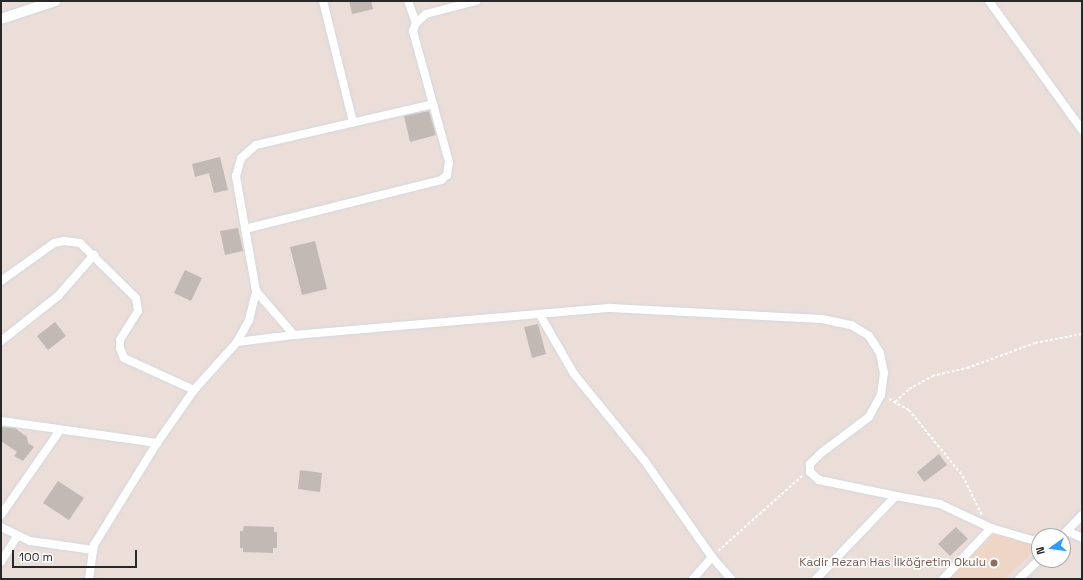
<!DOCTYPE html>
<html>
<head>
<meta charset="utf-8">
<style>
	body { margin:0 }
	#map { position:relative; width:1083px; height:580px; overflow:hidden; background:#ebddd8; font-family:"Space Grotesk",sans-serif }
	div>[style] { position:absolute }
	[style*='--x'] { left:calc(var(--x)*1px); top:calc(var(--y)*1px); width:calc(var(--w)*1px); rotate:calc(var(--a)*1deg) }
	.education>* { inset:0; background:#efd5c6 }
	.building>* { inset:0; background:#c2b9b4 }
	.path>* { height:1.5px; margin-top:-0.75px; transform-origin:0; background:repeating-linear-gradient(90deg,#fff 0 3px,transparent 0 5px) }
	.roads { filter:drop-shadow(0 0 1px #ced8e2) drop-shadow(0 0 1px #ced8e2) }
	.minor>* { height:8px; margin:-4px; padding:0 4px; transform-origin:4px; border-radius:4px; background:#fff }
	.tertiary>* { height:10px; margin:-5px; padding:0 5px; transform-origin:5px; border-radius:5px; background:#fff }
	.dots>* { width:11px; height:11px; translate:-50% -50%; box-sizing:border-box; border:2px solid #fff; border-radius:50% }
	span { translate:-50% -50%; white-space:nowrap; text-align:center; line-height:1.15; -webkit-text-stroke:3px #fff; paint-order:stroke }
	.education-label { font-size:12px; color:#785e54 }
	.right { translate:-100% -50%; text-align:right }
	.frame { position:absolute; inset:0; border:2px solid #282828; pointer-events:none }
	.north { position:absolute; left:1031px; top:528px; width:40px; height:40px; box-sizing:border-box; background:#fff; border:1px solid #a9a9a9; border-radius:50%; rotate:256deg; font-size:11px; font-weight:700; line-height:16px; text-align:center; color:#282828 }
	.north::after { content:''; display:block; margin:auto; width:14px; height:18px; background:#3299ff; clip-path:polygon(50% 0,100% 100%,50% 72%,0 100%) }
	.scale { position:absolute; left:12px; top:550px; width:125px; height:18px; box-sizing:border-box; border:2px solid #282828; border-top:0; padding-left:5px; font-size:12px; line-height:14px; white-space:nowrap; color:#282828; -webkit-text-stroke:3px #fff; paint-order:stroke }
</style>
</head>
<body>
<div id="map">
	<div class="education">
		<i style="clip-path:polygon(998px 530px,1032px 534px,1039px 539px,1039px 546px,1005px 579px,949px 579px)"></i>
	</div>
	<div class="building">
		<i style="clip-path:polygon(349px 1px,371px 1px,373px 9px,352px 14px)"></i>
		<i style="clip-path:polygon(429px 111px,436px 135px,410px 142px,404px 116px)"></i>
		<i style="clip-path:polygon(220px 157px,228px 190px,214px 193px,209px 173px,195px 177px,192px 164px)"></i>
		<i style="clip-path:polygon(238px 228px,243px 251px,225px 255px,220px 231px)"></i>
		<i style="clip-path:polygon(315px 241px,327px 289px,302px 295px,290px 247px)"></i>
		<i style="clip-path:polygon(185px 270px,202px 278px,191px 301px,174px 293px)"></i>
		<i style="clip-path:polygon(55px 322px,66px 336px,48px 350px,37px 336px)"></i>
		<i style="clip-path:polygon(538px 324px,546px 354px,532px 358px,524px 327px)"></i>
		<i style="clip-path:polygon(1px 427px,15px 428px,27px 437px,28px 443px,34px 447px,23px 461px,14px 456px,17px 452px,1px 441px)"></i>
		<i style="clip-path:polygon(939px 454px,947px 465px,924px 482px,917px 472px)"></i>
		<i style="clip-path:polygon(300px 470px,322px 473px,320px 492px,298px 489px)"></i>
		<i style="clip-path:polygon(58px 481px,84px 498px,69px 520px,43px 503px)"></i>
		<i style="clip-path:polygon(244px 526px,274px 527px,274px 532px,277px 532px,277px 548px,273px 548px,273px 553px,243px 552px,243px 548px,240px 548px,240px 531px,243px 531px)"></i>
		<i style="clip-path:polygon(956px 527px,968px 539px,950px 556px,938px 544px)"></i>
	</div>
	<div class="path">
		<i style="--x:889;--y:399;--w:23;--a:29"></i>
		<i style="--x:909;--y:410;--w:85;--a:50.7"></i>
		<i style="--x:963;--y:476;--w:43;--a:64"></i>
		<i style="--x:895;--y:402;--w:19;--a:-43"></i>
		<i style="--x:909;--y:389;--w:26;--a:-29"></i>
		<i style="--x:932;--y:376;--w:36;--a:-13"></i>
		<i style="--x:967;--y:368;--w:72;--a:-20.2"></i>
		<i style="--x:1035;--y:343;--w:48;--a:-10.8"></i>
		<i style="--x:718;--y:551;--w:114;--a:-41.8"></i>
	</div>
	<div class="roads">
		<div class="minor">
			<i style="--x:323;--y:1;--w:125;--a:76.1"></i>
			<i style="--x:408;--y:1;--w:23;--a:70"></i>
			<i style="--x:989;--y:1;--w:159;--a:54.2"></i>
			<i style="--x:245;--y:229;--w:202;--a:-14"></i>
			<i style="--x:441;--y:180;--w:8;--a:-40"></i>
			<i style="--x:447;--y:175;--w:13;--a:-81"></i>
			<i style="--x:449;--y:162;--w:136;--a:-105.4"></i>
			<i style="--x:413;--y:31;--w:9;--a:-69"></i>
			<i style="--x:416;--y:23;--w:13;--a:-42"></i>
			<i style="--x:426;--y:14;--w:52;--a:-14.6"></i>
			<i style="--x:1;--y:281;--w:65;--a:-35.6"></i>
			<i style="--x:54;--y:243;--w:10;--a:-11"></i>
			<i style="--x:64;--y:241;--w:16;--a:7"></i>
			<i style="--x:80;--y:243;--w:78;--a:44.5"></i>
			<i style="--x:136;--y:298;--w:13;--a:81"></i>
			<i style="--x:138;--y:311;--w:34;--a:122"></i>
			<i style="--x:120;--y:340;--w:8;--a:90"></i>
			<i style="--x:120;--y:348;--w:11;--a:68"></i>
			<i style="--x:124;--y:358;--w:77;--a:24.6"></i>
			<i style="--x:540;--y:315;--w:68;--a:60"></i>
			<i style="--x:574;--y:374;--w:111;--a:50.9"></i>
			<i style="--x:644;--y:460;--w:118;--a:55"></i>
			<i style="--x:712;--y:557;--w:29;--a:131"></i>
			<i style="--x:294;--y:335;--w:58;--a:-130.8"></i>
			<i style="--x:256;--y:291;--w:117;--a:-99.9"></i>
			<i style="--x:236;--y:176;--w:19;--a:-74"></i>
			<i style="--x:241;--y:158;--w:20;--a:-41"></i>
			<i style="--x:256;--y:145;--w:182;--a:-13"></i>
			<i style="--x:1;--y:341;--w:73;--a:-38.3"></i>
			<i style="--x:58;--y:296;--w:55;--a:-48.7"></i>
			<i style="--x:237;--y:342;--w:25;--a:-61"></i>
			<i style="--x:249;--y:320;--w:30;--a:-76"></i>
			<i style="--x:1;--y:421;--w:158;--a:8"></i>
			<i style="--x:1;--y:515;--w:103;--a:-55.2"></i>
			<i style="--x:1;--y:527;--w:32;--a:26"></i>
			<i style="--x:30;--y:541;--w:64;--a:8.1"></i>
			<i style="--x:1067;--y:531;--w:17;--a:25"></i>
			<i style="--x:1062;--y:536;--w:29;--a:-46"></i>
			<i style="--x:712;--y:557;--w:29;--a:49"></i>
			<i style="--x:1;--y:562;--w:31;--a:-58"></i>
			<i style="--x:89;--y:579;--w:34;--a:-82"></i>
			<i style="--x:94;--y:545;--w:120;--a:-58.3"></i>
			<i style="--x:157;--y:443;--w:65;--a:-55.1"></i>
			<i style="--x:194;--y:390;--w:64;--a:-48.1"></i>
			<i style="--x:237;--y:342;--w:57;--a:-7"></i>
			<i style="--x:294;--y:335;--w:318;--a:-4.9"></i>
			<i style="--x:611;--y:308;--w:211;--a:3"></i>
			<i style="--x:822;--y:319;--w:30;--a:12"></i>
			<i style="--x:851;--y:325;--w:21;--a:31"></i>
			<i style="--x:869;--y:336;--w:20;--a:57"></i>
			<i style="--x:880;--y:353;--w:20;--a:79"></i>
			<i style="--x:884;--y:373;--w:22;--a:98"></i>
			<i style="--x:881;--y:395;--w:25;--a:119"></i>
			<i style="--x:869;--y:417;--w:60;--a:143.1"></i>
			<i style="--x:821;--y:453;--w:16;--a:135"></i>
			<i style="--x:810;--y:464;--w:8;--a:90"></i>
			<i style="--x:810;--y:472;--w:12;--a:42"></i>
			<i style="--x:819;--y:480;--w:79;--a:11.7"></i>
			<i style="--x:816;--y:579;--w:115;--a:-46.1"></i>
			<i style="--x:896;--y:496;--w:45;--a:10.3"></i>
			<i style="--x:940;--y:504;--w:56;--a:25.2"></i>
			<i style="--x:943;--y:579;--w:70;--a:-46.7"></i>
			<i style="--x:991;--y:528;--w:50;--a:16.3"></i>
			<i style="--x:1019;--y:579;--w:28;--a:-44"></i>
		</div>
		<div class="tertiary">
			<i style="--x:1;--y:19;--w:57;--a:-18.4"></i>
		</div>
	</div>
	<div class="dots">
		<i style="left:994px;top:563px;background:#8d6e63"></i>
	</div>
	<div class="education-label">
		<span class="right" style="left:986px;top:563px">Kadir Rezan Has İlköğretim Okulu</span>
	</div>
	<div class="frame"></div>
	<div class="north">N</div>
	<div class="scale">100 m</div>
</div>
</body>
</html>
